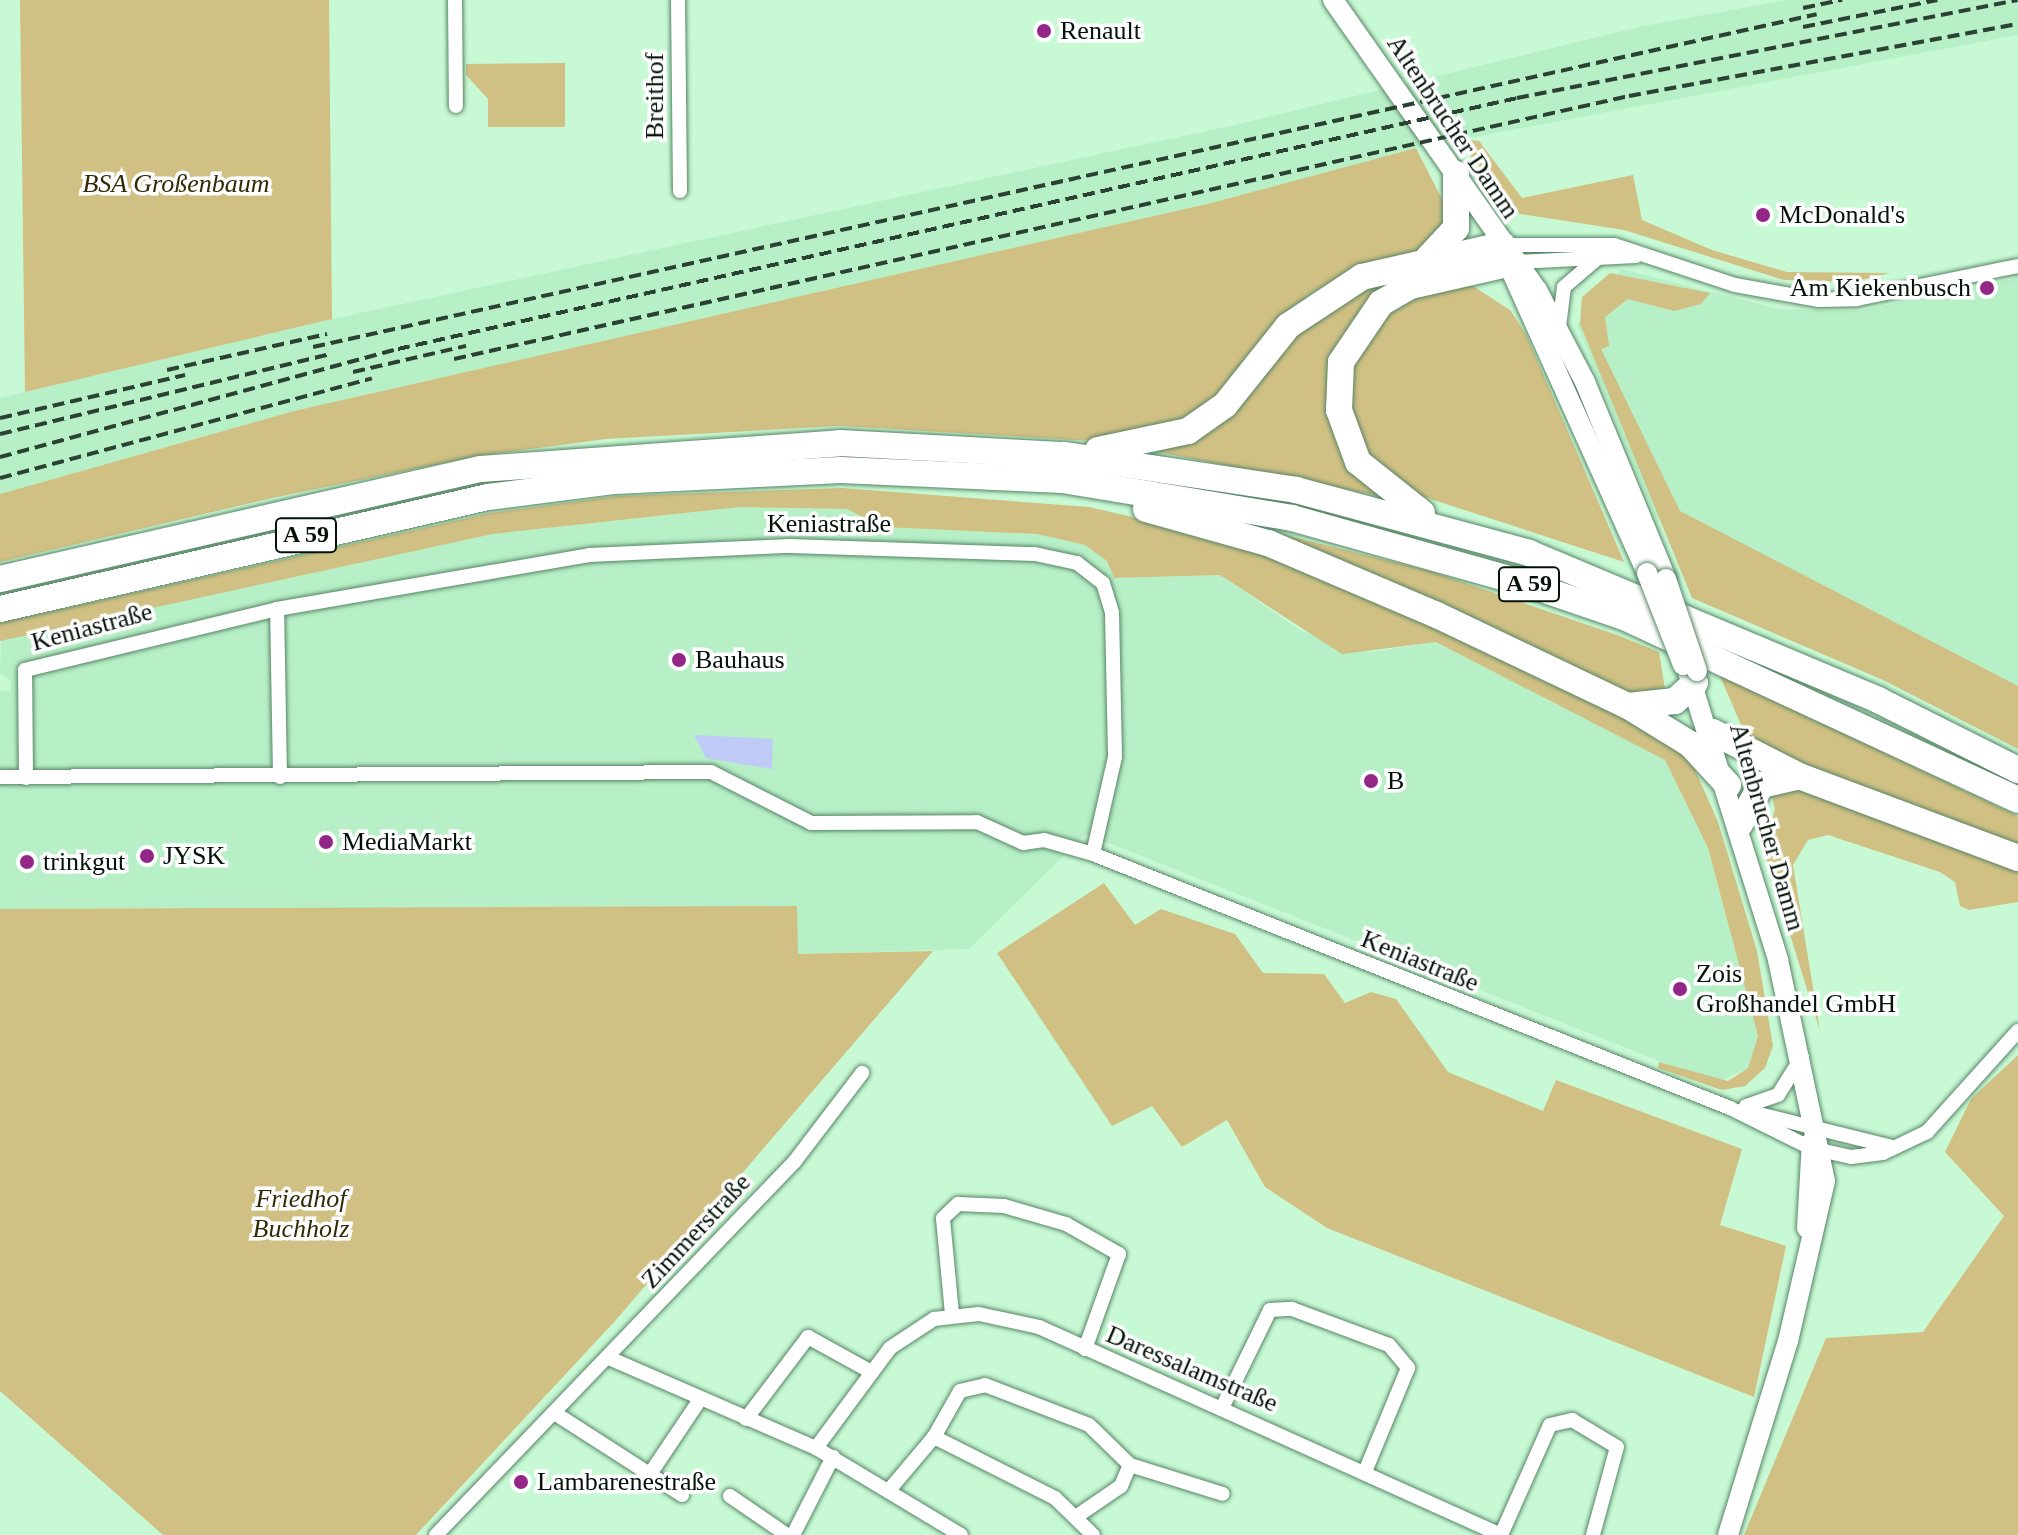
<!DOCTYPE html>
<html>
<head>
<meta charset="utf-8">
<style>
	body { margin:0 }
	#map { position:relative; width:2018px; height:1535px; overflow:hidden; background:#c8f9d5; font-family:Georgia,serif }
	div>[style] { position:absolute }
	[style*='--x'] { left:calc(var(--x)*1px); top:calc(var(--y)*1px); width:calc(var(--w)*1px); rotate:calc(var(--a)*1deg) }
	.built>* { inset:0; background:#b7efc7 }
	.green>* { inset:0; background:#d1c084 }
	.water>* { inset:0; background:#bfcaf6 }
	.roads { filter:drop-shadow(0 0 2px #578565) drop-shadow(0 0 2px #578565) }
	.minor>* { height:14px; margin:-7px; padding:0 7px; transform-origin:7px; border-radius:7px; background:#fff }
	.secondary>* { height:20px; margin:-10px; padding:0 10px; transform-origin:10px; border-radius:10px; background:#fff }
	.motorway>* { height:26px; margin:-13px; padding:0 13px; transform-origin:13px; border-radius:13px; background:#fff }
	.rail>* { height:4px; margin-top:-2px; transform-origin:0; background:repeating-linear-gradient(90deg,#2b4232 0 12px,transparent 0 18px) }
	.bridges { filter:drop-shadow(0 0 2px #578565) drop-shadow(0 0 2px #578565) }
	.secondary-bridge>* { height:20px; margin:-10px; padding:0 10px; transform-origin:10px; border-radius:10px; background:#fff }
	.dots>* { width:22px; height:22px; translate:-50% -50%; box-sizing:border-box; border:4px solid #fff; border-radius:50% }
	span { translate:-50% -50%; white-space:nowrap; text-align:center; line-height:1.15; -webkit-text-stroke:7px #fff; paint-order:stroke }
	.shield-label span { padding:2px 6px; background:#fff; border:2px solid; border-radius:6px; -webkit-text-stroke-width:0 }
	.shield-label { font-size:24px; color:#031308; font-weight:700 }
	.poi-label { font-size:26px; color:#031308 }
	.left { translate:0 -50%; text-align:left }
	.right { translate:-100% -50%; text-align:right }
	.street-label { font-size:26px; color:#031308 }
	.park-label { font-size:26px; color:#332a05; font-style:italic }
</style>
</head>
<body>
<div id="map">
	<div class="built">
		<i style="clip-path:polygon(1787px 0,2018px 0,2018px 35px,1416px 148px,1211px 203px,294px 411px,0 494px,0 398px,332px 319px,1235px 125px,1643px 26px)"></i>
		<i style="clip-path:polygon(1621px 269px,1778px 309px,1859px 311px,2018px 278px,2018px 686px,1656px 518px,1577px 325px)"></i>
		<i style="clip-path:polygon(740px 507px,847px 509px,882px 527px,1037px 534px,1085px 545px,1107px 561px,1114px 578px,1220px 575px,1301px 631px,1371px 652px,1436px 642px,1590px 717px,1665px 760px,1708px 848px,1758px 1036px,1748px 1068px,1715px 1083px,1086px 834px,969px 949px,797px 954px,796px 906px,0 912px,0 690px,10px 691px,11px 681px,0 673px,1px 640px,493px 534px)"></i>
	</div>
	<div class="green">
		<i style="clip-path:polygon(20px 0,329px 0,332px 319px,25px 392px)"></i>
		<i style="clip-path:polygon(565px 63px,565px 127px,488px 127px,488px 99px,466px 75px,466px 64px)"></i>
		<i style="clip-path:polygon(1456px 139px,1479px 141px,1522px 198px,1633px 175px,1642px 220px,1712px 250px,1787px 272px,1890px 273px,1854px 282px,1784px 280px,1624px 230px,1520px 214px)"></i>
		<i style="clip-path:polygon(1416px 148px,1450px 215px,1426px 251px,1357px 267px,1309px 295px,1220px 400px,1185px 424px,1092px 441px,839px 426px,606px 439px,478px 456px,272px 498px,0 562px,0 494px,294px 411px,1211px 203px)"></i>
		<i style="clip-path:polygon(1405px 272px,1352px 321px,1335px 360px,1379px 496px,1153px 451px,1319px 310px)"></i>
		<i style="clip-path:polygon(1610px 273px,1710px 293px,1701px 304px,1674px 311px,1628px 299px,1605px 317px,1609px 346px,1601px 349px,1680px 511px,2018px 686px,2018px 749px,1883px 680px,1692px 598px,1580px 324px,1582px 297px)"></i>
		<i style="clip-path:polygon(1470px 284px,1510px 310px,1526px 334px,1624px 562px,1400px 489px,1363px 458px,1345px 385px,1370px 330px,1413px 296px)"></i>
		<i style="clip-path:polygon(842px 488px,1089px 507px,1266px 548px,1621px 712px,1690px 758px,1718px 822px,1757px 951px,1773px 1046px,1765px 1068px,1745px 1086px,1722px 1090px,1658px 1068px,1659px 1062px,1728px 1081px,1748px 1068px,1758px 1036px,1708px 848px,1665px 760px,1436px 642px,1342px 654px,1220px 575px,1114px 578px,1107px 561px,1085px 545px,1037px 534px,882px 527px,847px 509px,740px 507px,493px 534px,0 641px,0 623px,490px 513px,617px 496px)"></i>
		<i style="clip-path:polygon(1221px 519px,1430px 571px,1617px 635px,1659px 652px,1665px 689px,1630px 693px)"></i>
		<i style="clip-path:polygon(1719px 674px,2018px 816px,2018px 849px,1749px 743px)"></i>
		<i style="clip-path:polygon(1780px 783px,2018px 865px,2018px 902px,1969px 910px,1960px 906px,1955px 882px,1940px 872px,1828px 835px,1808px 840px,1793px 865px,1820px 1031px,1764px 851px,1775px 809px,1770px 788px)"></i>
		<i style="clip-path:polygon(1104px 883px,1135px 925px,1161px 909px,1235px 934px,1263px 973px,1324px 974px,1345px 1003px,1371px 992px,1396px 999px,1448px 1072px,1543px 1111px,1556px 1080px,1742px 1149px,1720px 1225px,1786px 1246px,1754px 1397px,1327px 1228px,1265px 1187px,1227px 1120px,1182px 1147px,1152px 1106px,1112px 1126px,997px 953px)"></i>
		<i style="clip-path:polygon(797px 906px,798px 954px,933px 951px,615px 1321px,416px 1535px,163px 1535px,0 1391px,0 909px)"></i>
		<i style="clip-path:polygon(2018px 1055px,2018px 1535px,1744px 1535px,1826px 1338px,1923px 1332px,2004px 1216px,1945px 1152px,1971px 1099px)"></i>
	</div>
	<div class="water">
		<i style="clip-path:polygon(694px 735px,773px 739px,772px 769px,706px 758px)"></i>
	</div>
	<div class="roads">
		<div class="minor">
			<i style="--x:455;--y:0;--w:106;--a:89.5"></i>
			<i style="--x:678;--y:0;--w:191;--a:89.4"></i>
			<i style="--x:1502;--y:245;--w:112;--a:0"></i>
			<i style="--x:1614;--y:245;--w:127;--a:18.3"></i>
			<i style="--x:1735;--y:285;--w:84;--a:10.2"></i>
			<i style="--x:1818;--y:300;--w:39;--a:-1"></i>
			<i style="--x:1857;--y:299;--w:164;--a:-11.6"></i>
			<i style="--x:1517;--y:262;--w:119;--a:-2.9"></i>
			<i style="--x:1559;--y:327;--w:40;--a:-82.9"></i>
			<i style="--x:1564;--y:287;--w:45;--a:-40.5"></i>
			<i style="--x:0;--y:777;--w:711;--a:-0.4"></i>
			<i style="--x:711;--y:772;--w:112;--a:27"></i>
			<i style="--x:811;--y:823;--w:166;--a:-0.3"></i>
			<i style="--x:977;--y:822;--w:51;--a:24.5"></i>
			<i style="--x:1023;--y:843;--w:21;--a:-8"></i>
			<i style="--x:1044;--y:840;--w:51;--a:15.9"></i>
			<i style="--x:1093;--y:854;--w:686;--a:21.74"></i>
			<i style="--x:1730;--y:1108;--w:90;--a:26.3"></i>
			<i style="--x:1811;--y:1148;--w:41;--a:12.7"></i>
			<i style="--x:1851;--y:1157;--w:32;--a:-7"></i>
			<i style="--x:1883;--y:1153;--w:49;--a:-25.5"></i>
			<i style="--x:1927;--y:1132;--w:136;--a:-48"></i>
			<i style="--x:280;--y:777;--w:168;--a:-91"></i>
			<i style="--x:277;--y:609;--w:317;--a:-9.8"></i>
			<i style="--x:589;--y:555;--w:201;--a:-2.6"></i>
			<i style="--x:790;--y:546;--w:245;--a:1.9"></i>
			<i style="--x:1035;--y:554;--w:43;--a:12.1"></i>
			<i style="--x:1077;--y:563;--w:33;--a:38"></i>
			<i style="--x:1103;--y:583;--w:31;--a:73"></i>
			<i style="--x:1112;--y:613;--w:144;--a:88.8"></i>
			<i style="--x:1115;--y:757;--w:99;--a:102.8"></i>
			<i style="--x:26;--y:778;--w:108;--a:-90.5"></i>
			<i style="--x:25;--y:670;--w:259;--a:-13.6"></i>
			<i style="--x:1746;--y:1106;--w:34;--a:-19"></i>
			<i style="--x:1778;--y:1095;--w:45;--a:-57.7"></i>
			<i style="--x:1743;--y:1110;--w:154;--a:13.9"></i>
			<i style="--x:952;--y:1314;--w:96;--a:-95.4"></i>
			<i style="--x:943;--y:1218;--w:21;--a:-43"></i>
			<i style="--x:958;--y:1204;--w:46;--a:2.5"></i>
			<i style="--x:1004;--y:1206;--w:65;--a:16.2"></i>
			<i style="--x:1066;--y:1224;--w:61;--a:29.5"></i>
			<i style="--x:1119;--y:1254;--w:101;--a:109.7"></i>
			<i style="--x:609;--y:1358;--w:226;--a:23.5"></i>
			<i style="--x:816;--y:1448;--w:169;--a:31"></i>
			<i style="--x:1222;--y:1408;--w:109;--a:-63.9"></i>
			<i style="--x:1270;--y:1310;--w:22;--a:-3"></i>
			<i style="--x:1292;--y:1309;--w:103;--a:20.4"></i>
			<i style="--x:1389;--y:1345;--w:30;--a:50"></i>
			<i style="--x:1408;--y:1368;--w:113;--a:112.5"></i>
			<i style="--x:556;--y:1414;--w:150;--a:32.7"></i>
			<i style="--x:746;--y:1419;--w:103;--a:-52.9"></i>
			<i style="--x:808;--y:1337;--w:68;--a:28.8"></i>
			<i style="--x:816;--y:1448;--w:124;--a:-53.5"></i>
			<i style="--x:890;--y:1348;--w:53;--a:-33.4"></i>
			<i style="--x:934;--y:1319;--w:45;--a:-6.3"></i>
			<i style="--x:979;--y:1314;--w:61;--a:12.2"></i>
			<i style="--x:1039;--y:1327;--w:507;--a:24.24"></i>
			<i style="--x:650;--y:1474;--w:88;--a:-56.1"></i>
			<i style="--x:890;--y:1489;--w:68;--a:-49.8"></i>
			<i style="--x:730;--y:1496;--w:69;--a:34.4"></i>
			<i style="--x:1077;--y:1516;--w:53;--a:-34.3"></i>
			<i style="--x:1121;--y:1486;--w:23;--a:-67"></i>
			<i style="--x:436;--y:1535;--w:518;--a:-46.17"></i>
			<i style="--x:795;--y:1161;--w:111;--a:-52.7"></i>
			<i style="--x:793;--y:1535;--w:88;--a:-62.9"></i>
			<i style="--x:1093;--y:1535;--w:53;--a:-135.8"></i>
			<i style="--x:1055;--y:1498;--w:136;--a:-153.2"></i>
			<i style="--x:934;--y:1437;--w:53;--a:-60.5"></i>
			<i style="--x:960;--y:1391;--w:26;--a:-13"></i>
			<i style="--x:985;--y:1385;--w:111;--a:21"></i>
			<i style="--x:1089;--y:1425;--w:57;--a:44.3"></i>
			<i style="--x:1130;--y:1465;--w:97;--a:17.3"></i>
			<i style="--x:1501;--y:1535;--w:120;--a:-66"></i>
			<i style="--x:1550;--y:1425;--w:23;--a:-13"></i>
			<i style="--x:1572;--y:1420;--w:52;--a:31"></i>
			<i style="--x:1617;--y:1447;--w:91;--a:105.3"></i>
		</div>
		<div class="secondary">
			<i style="--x:1333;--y:0;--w:355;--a:54.9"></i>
			<i style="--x:1537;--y:290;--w:104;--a:62.4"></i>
			<i style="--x:1585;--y:382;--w:213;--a:67.6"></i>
			<i style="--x:1510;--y:268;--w:334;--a:65.8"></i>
			<i style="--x:1688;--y:672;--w:302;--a:72.6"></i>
			<i style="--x:1778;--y:960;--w:226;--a:78"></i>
			<i style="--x:1825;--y:1181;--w:164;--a:103"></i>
			<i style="--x:1788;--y:1341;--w:203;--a:107.2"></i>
			<i style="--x:1807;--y:1228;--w:87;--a:-86.7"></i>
		</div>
		<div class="motorway">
			<i style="--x:1428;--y:258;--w:41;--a:-47"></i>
			<i style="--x:1456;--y:228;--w:54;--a:-90"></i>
			<i style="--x:1098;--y:450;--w:92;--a:-11.9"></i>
			<i style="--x:1188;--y:431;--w:45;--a:-35.1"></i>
			<i style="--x:1225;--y:405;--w:101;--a:-51.4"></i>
			<i style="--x:1288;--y:326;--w:89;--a:-33.5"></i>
			<i style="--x:1362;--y:277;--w:144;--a:-12.9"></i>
			<i style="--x:1146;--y:509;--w:127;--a:15.6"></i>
			<i style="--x:1268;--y:543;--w:184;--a:23.1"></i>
			<i style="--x:1437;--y:615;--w:212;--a:25.5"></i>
			<i style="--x:1628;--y:706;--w:73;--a:31.5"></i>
			<i style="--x:1690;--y:744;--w:56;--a:47.2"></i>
			<i style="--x:1422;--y:513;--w:82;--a:-141.4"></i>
			<i style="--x:1358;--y:462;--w:55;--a:-110.1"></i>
			<i style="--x:1339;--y:410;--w:48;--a:-87.6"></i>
			<i style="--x:1341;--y:362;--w:71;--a:-55.9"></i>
			<i style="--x:1381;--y:303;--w:34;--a:-30"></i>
			<i style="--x:1411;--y:286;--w:99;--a:-12.8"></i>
			<i style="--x:0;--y:579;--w:493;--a:-12.9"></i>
			<i style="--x:481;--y:469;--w:360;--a:-4.1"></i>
			<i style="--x:840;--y:443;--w:225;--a:3.1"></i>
			<i style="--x:1065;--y:455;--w:234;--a:8.6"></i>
			<i style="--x:1296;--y:490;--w:241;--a:15.1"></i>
			<i style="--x:1529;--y:553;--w:379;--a:22.8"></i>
			<i style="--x:1878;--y:700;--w:157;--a:26.6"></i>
			<i style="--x:0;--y:609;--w:501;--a:-12.93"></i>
			<i style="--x:488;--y:497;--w:128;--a:-7.2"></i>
			<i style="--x:615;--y:481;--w:226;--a:-2.8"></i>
			<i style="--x:841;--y:470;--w:222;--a:2.6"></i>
			<i style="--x:1063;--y:480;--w:232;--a:9.4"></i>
			<i style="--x:1292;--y:518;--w:247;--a:15.7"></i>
			<i style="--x:1530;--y:585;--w:99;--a:18.8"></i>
			<i style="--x:1624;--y:617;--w:434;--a:24.9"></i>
			<i style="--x:1628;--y:706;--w:47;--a:-6.1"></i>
			<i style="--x:1675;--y:701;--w:27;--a:-42"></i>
			<i style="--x:1713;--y:732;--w:97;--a:27.1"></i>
			<i style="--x:1799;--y:776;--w:234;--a:20.5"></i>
			<i style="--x:1740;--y:824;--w:44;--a:-61.7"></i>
			<i style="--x:1761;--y:785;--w:39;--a:-13"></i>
		</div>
	</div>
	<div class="rail">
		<i style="--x:1803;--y:8;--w:40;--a:-12"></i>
		<i style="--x:1803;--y:27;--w:137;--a:-11.4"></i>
		<i style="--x:313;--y:347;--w:1540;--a:-12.48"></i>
		<i style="--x:454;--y:359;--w:1204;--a:-12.62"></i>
		<i style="--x:1629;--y:96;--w:396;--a:-10.5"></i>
		<i style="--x:167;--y:370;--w:164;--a:-12.7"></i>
		<i style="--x:353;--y:372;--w:116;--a:-13"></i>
		<i style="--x:0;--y:418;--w:190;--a:-13.1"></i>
		<i style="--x:0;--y:434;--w:341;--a:-13.6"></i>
		<i style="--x:0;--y:457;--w:412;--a:-15.2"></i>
		<i style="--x:398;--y:349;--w:1147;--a:-12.64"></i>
		<i style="--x:1517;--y:98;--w:510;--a:-11.07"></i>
		<i style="--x:0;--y:478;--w:385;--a:-15"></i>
	</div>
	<div class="bridges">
		<div class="secondary-bridge">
			<i style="--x:1647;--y:573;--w:99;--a:68.6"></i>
			<i style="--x:1666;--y:579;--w:97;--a:71.4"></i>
		</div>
	</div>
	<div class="dots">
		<i style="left:1044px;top:31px;background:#942687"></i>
		<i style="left:1763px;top:215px;background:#942687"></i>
		<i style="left:1987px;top:288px;background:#942687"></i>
		<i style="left:679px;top:660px;background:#942687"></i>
		<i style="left:1371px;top:781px;background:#942687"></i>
		<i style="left:326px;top:842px;background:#942687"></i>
		<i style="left:147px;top:856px;background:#942687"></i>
		<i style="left:27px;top:862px;background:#942687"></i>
		<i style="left:1680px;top:989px;background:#942687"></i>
		<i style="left:521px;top:1482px;background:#942687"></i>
	</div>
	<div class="shield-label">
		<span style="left:306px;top:535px">A 59</span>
		<span style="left:1529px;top:584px">A 59</span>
	</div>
	<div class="poi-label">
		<span class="left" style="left:1060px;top:31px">Renault</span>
		<span class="left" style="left:1779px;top:215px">McDonald's</span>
		<span class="right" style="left:1971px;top:288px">Am Kiekenbusch</span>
		<span class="left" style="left:695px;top:660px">Bauhaus</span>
		<span class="left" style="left:1387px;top:781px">B</span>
		<span class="left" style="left:342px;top:842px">MediaMarkt</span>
		<span class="left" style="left:163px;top:856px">JYSK</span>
		<span class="left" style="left:43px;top:862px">trinkgut</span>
		<span class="left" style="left:1696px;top:989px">Zois<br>Großhandel GmbH</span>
		<span class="left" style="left:537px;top:1482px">Lambarenestraße</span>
	</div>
	<div class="street-label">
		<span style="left:655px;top:96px;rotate:-90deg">Breithof</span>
		<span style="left:1453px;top:127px;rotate:56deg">Altenbrucher Damm</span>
		<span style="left:829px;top:524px">Keniastraße</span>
		<span style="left:92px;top:627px;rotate:-15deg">Keniastraße</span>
		<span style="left:1767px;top:827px;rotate:74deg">Altenbrucher Damm</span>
		<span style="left:1420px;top:961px;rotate:22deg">Keniastraße</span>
		<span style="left:696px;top:1231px;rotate:-47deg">Zimmerstraße</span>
		<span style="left:1192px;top:1369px;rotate:23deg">Daressalamstraße</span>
	</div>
	<div class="park-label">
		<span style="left:176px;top:184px">BSA Großenbaum</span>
		<span style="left:301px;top:1214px">Friedhof<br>Buchholz</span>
	</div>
</div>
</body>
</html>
